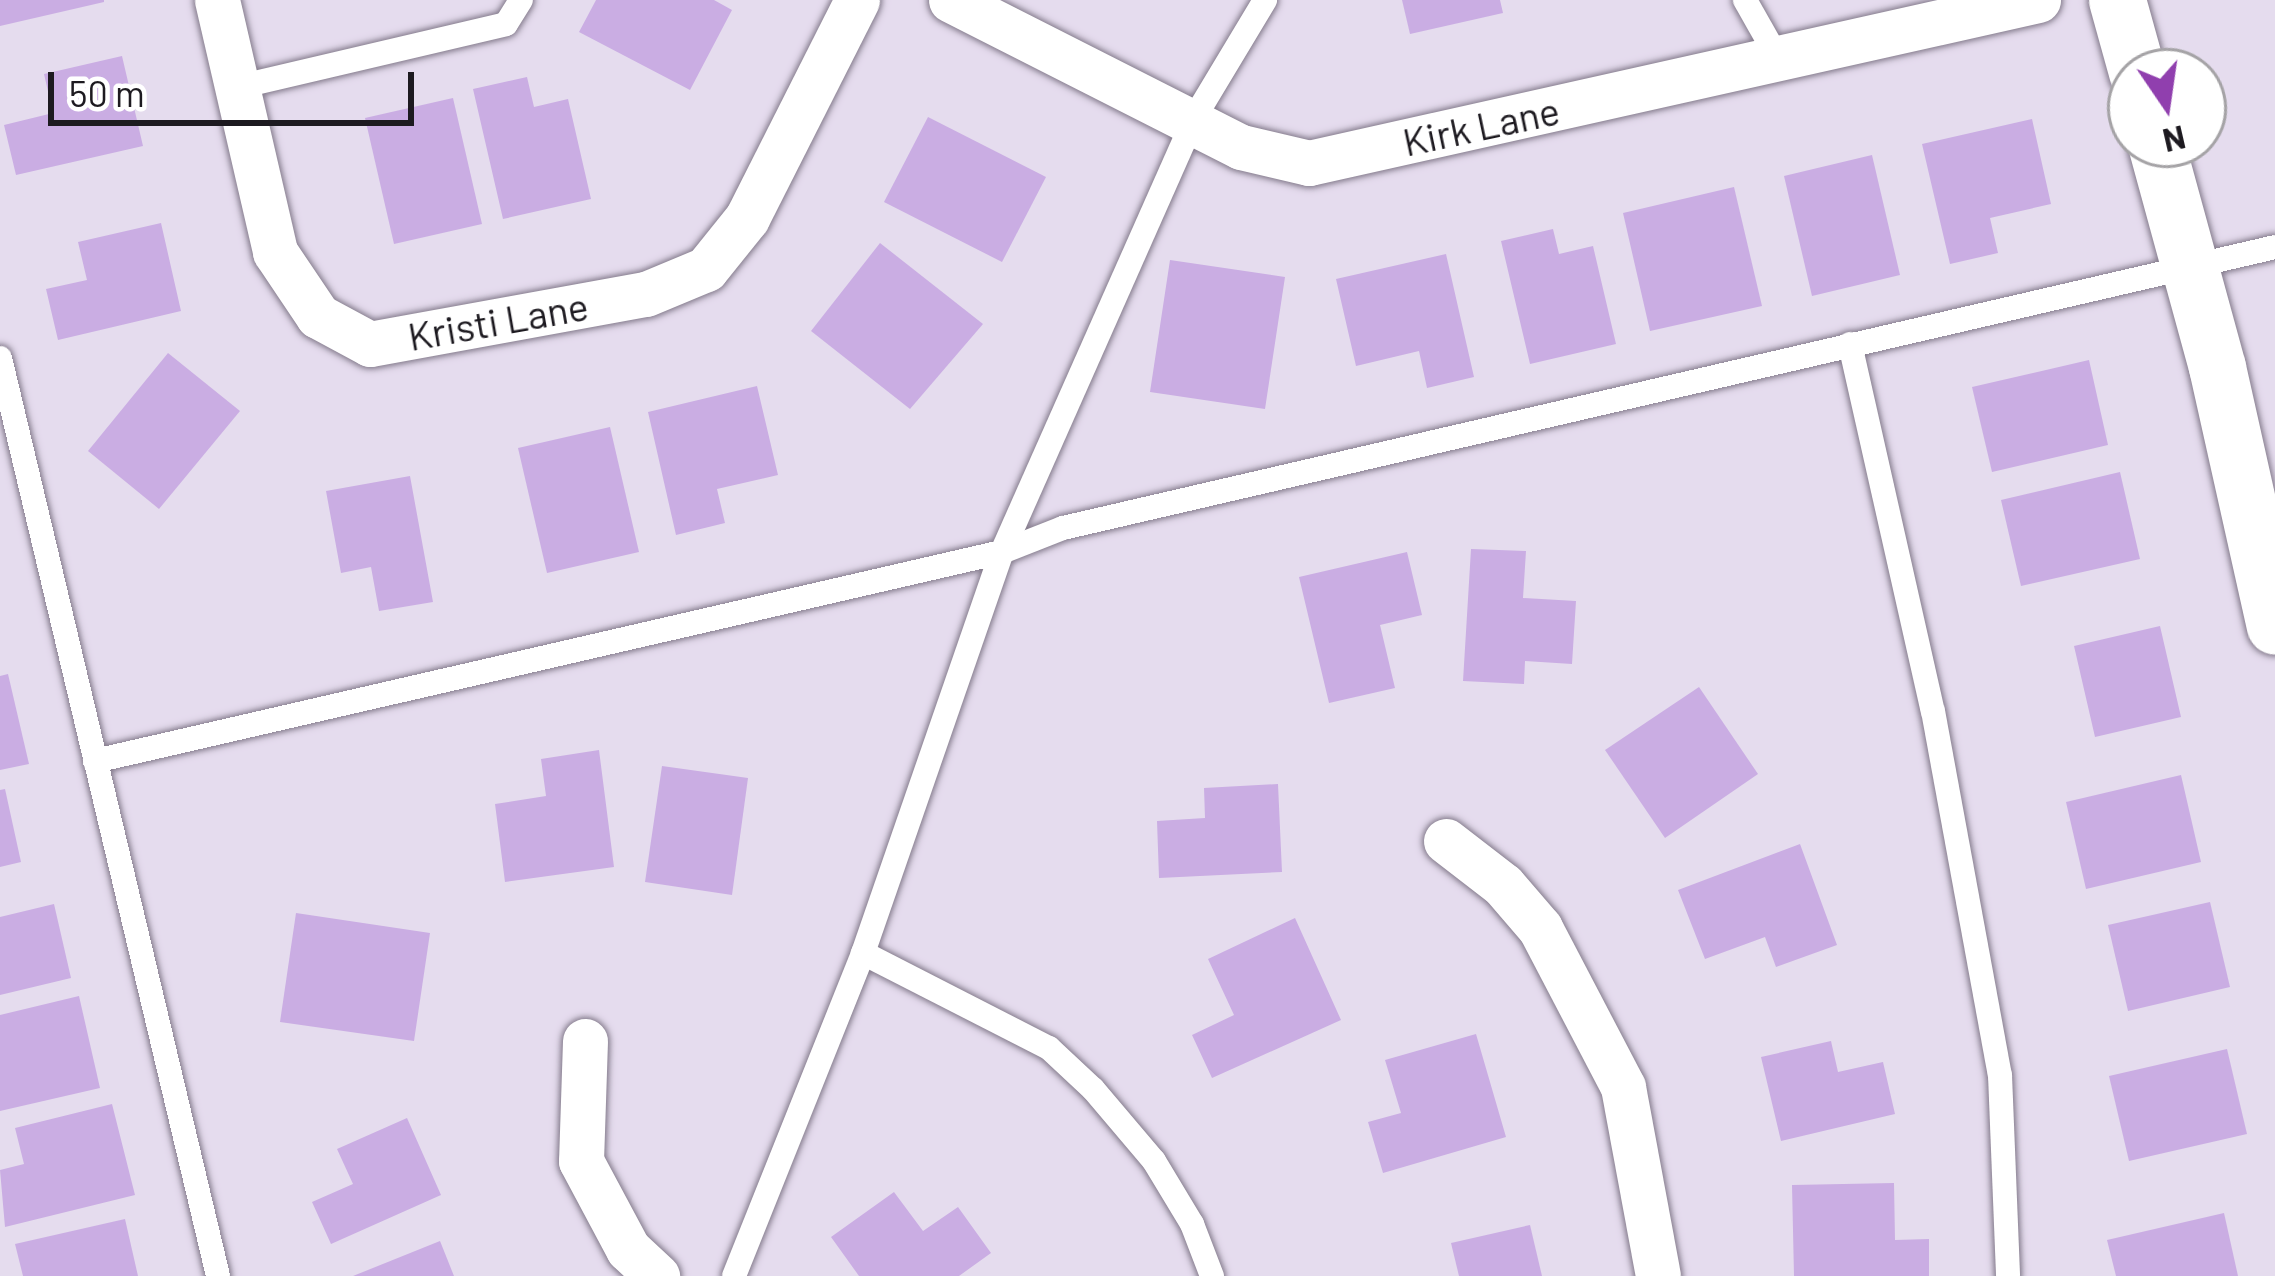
<!DOCTYPE html>
<html>
<head>
<meta charset="utf-8">
<style>
	body { margin:0 }
	#map { position:relative; width:2275px; height:1276px; overflow:hidden; background:#e5dcee; font-family:Barlow,sans-serif }
	div>[style] { position:absolute }
	[style*='--x'] { left:calc(var(--x)*1px); top:calc(var(--y)*1px); width:calc(var(--w)*1px); rotate:calc(var(--a)*1deg) }
	.building>* { inset:0; background:#caade3 }
	.roads { filter:drop-shadow(0 0 3px #847b8c) drop-shadow(0 0 3px #847b8c) }
	.service>* { height:24px; margin:-12px; padding:0 12px; transform-origin:12px; border-radius:12px; background:#fff }
	.minor>* { height:45px; margin:-22.5px; padding:0 22.5px; transform-origin:22.5px; border-radius:22.5px; background:#fff }
	.tertiary>* { height:57px; margin:-28.5px; padding:0 28.5px; transform-origin:28.5px; border-radius:28.5px; background:#fff }
	span { translate:-50% -50%; white-space:nowrap; text-align:center; line-height:1.15; -webkit-text-stroke:10px #fff; paint-order:stroke }
	.street-label { font-size:39px; color:#1d1a20 }
	.north { position:absolute; left:2107px; top:48px; width:120px; height:120px; box-sizing:border-box; background:#fff; border:3px solid #a5a3a6; border-radius:50%; rotate:167deg; font-size:33px; font-weight:700; line-height:48px; text-align:center; color:#1d1a20 }
	.north::after { content:''; display:block; margin:auto; width:42px; height:54px; background:#903fae; clip-path:polygon(50% 0,100% 100%,50% 72%,0 100%) }
	.scale { position:absolute; left:48px; top:72px; width:366px; height:54px; box-sizing:border-box; border:6px solid #1d1a20; border-top:0; padding-left:15px; font-size:36px; line-height:42px; white-space:nowrap; color:#1d1a20; -webkit-text-stroke:9px #fff; paint-order:stroke }
</style>
</head>
<body>
<div id="map">
	<div class="building">
		<i style="clip-path:polygon(0 0,104px 0,104px 2px,0 26px)"></i>
		<i style="clip-path:polygon(596px 0,714px 0,732px 10px,690px 90px,579px 32px)"></i>
		<i style="clip-path:polygon(1402px 0,1500px 0,1503px 13px,1410px 34px)"></i>
		<i style="clip-path:polygon(122px 56px,143px 146px,16px 175px,4px 125px,53px 113px,44px 74px)"></i>
		<i style="clip-path:polygon(527px 77px,534px 107px,568px 99px,591px 199px,503px 219px,473px 89px)"></i>
		<i style="clip-path:polygon(453px 98px,482px 224px,394px 244px,365px 118px)"></i>
		<i style="clip-path:polygon(928px 117px,1046px 177px,1002px 262px,884px 202px)"></i>
		<i style="clip-path:polygon(2032px 119px,2051px 204px,1990px 218px,1998px 253px,1950px 264px,1922px 144px)"></i>
		<i style="clip-path:polygon(1872px 155px,1900px 275px,1812px 296px,1784px 176px)"></i>
		<i style="clip-path:polygon(1734px 187px,1762px 306px,1650px 331px,1623px 213px)"></i>
		<i style="clip-path:polygon(161px 223px,181px 311px,58px 340px,46px 289px,87px 280px,78px 242px)"></i>
		<i style="clip-path:polygon(1553px 229px,1559px 254px,1593px 246px,1616px 344px,1530px 364px,1501px 241px)"></i>
		<i style="clip-path:polygon(880px 243px,983px 324px,910px 409px,811px 331px)"></i>
		<i style="clip-path:polygon(1446px 254px,1474px 377px,1427px 388px,1419px 351px,1356px 366px,1336px 279px)"></i>
		<i style="clip-path:polygon(1170px 260px,1285px 277px,1265px 409px,1150px 392px)"></i>
		<i style="clip-path:polygon(168px 353px,240px 411px,159px 509px,88px 451px)"></i>
		<i style="clip-path:polygon(2089px 360px,2108px 445px,1992px 472px,1972px 387px)"></i>
		<i style="clip-path:polygon(757px 386px,778px 475px,717px 489px,725px 523px,676px 535px,648px 412px)"></i>
		<i style="clip-path:polygon(610px 427px,639px 552px,547px 573px,518px 448px)"></i>
		<i style="clip-path:polygon(2120px 472px,2140px 559px,2021px 586px,2001px 500px)"></i>
		<i style="clip-path:polygon(410px 476px,433px 602px,379px 611px,371px 567px,341px 573px,326px 491px)"></i>
		<i style="clip-path:polygon(1471px 549px,1526px 551px,1523px 598px,1576px 601px,1572px 664px,1525px 661px,1524px 684px,1463px 681px)"></i>
		<i style="clip-path:polygon(1407px 552px,1422px 615px,1380px 625px,1395px 688px,1329px 703px,1299px 577px)"></i>
		<i style="clip-path:polygon(2160px 626px,2181px 717px,2095px 737px,2074px 646px)"></i>
		<i style="clip-path:polygon(8px 674px,29px 764px,0 770px,0 676px)"></i>
		<i style="clip-path:polygon(1699px 687px,1758px 774px,1665px 838px,1605px 750px)"></i>
		<i style="clip-path:polygon(599px 750px,614px 867px,505px 882px,495px 804px,546px 796px,541px 759px)"></i>
		<i style="clip-path:polygon(662px 766px,748px 778px,732px 895px,645px 882px)"></i>
		<i style="clip-path:polygon(2181px 775px,2201px 862px,2086px 889px,2066px 802px)"></i>
		<i style="clip-path:polygon(1278px 784px,1282px 872px,1159px 878px,1157px 821px,1205px 818px,1204px 788px)"></i>
		<i style="clip-path:polygon(5px 789px,21px 862px,0 867px,0 790px)"></i>
		<i style="clip-path:polygon(1800px 844px,1837px 945px,1776px 967px,1765px 937px,1705px 959px,1678px 890px)"></i>
		<i style="clip-path:polygon(2210px 902px,2230px 987px,2128px 1011px,2108px 925px)"></i>
		<i style="clip-path:polygon(54px 904px,71px 978px,0 995px,0 917px)"></i>
		<i style="clip-path:polygon(296px 913px,430px 933px,414px 1041px,280px 1022px)"></i>
		<i style="clip-path:polygon(1295px 918px,1341px 1020px,1212px 1078px,1192px 1035px,1234px 1015px,1208px 959px)"></i>
		<i style="clip-path:polygon(79px 996px,100px 1088px,0 1111px,0 1015px)"></i>
		<i style="clip-path:polygon(1476px 1034px,1506px 1137px,1383px 1173px,1368px 1122px,1401px 1113px,1385px 1060px)"></i>
		<i style="clip-path:polygon(1831px 1041px,1838px 1072px,1883px 1062px,1895px 1114px,1781px 1141px,1761px 1057px)"></i>
		<i style="clip-path:polygon(2227px 1049px,2247px 1134px,2129px 1161px,2109px 1076px)"></i>
		<i style="clip-path:polygon(112px 1104px,135px 1195px,5px 1227px,0 1170px,24px 1164px,15px 1128px)"></i>
		<i style="clip-path:polygon(407px 1118px,441px 1195px,331px 1244px,312px 1202px,353px 1184px,337px 1149px)"></i>
		<i style="clip-path:polygon(1894px 1183px,1895px 1240px,1929px 1239px,1929px 1276px,1794px 1276px,1792px 1185px)"></i>
		<i style="clip-path:polygon(894px 1192px,923px 1231px,958px 1207px,991px 1253px,959px 1276px,859px 1276px,831px 1237px)"></i>
		<i style="clip-path:polygon(2224px 1213px,2238px 1276px,2116px 1276px,2107px 1240px)"></i>
		<i style="clip-path:polygon(125px 1219px,138px 1276px,23px 1276px,15px 1244px)"></i>
		<i style="clip-path:polygon(1530px 1225px,1542px 1276px,1459px 1276px,1451px 1243px)"></i>
		<i style="clip-path:polygon(440px 1241px,454px 1276px,353px 1276px)"></i>
	</div>
	<div class="roads">
		<div class="service">
			<i style="--x:1745;--y:0;--w:69;--a:60.5"></i>
			<i style="--x:238;--y:87;--w:275;--a:-13.2"></i>
			<i style="--x:506;--y:24;--w:28;--a:-58"></i>
			<i style="--x:1850;--y:344;--w:376;--a:77.3"></i>
			<i style="--x:1933;--y:711;--w:370;--a:79.6"></i>
			<i style="--x:2000;--y:1075;--w:201;--a:87.7"></i>
			<i style="--x:0;--y:358;--w:944;--a:76.64"></i>
			<i style="--x:95;--y:761;--w:931;--a:-12.98"></i>
			<i style="--x:1002;--y:552;--w:472;--a:-66.1"></i>
			<i style="--x:1193;--y:120;--w:140;--a:-59"></i>
			<i style="--x:863;--y:953;--w:209;--a:27.1"></i>
			<i style="--x:1049;--y:1048;--w:60;--a:43"></i>
			<i style="--x:1093;--y:1089;--w:94;--a:49.7"></i>
			<i style="--x:1154;--y:1161;--w:74;--a:58.9"></i>
			<i style="--x:1192;--y:1224;--w:56;--a:69"></i>
			<i style="--x:734;--y:1276;--w:348;--a:-68.2"></i>
			<i style="--x:863;--y:953;--w:424;--a:-70.9"></i>
			<i style="--x:1002;--y:552;--w:66;--a:-21.5"></i>
			<i style="--x:1063;--y:528;--w:1244;--a:-13.05"></i>
		</div>
		<div class="minor">
			<i style="--x:217;--y:0;--w:259;--a:77"></i>
			<i style="--x:275;--y:252;--w:77;--a:56.1"></i>
			<i style="--x:318;--y:316;--w:59;--a:28.3"></i>
			<i style="--x:370;--y:344;--w:280;--a:-10.3"></i>
			<i style="--x:646;--y:294;--w:65;--a:-22.6"></i>
			<i style="--x:706;--y:269;--w:65;--a:-51.2"></i>
			<i style="--x:747;--y:218;--w:244;--a:-63.2"></i>
			<i style="--x:951;--y:0;--w:325;--a:26.9"></i>
			<i style="--x:1241;--y:147;--w:70;--a:13.2"></i>
			<i style="--x:1309;--y:163;--w:747;--a:-12.6"></i>
			<i style="--x:1446;--y:841;--w:72;--a:37.7"></i>
			<i style="--x:1503;--y:885;--w:57;--a:49.3"></i>
			<i style="--x:1540;--y:928;--w:179;--a:62.4"></i>
			<i style="--x:1623;--y:1087;--w:192;--a:79.5"></i>
			<i style="--x:585;--y:1041;--w:120;--a:91.9"></i>
			<i style="--x:581;--y:1161;--w:100;--a:61.9"></i>
			<i style="--x:628;--y:1249;--w:40;--a:43"></i>
		</div>
		<div class="tertiary">
			<i style="--x:2117;--y:0;--w:75;--a:74.5"></i>
			<i style="--x:2156;--y:144;--w:231;--a:74.7"></i>
			<i style="--x:2217;--y:367;--w:265;--a:77.4"></i>
		</div>
	</div>
	<div class="street-label">
		<span style="left:1481px;top:126px;rotate:-12deg">Kirk Lane</span>
		<span style="left:498px;top:321px;rotate:-10deg">Kristi Lane</span>
	</div>
	<div class="north">N</div>
	<div class="scale">50 m</div>
</div>
</body>
</html>
